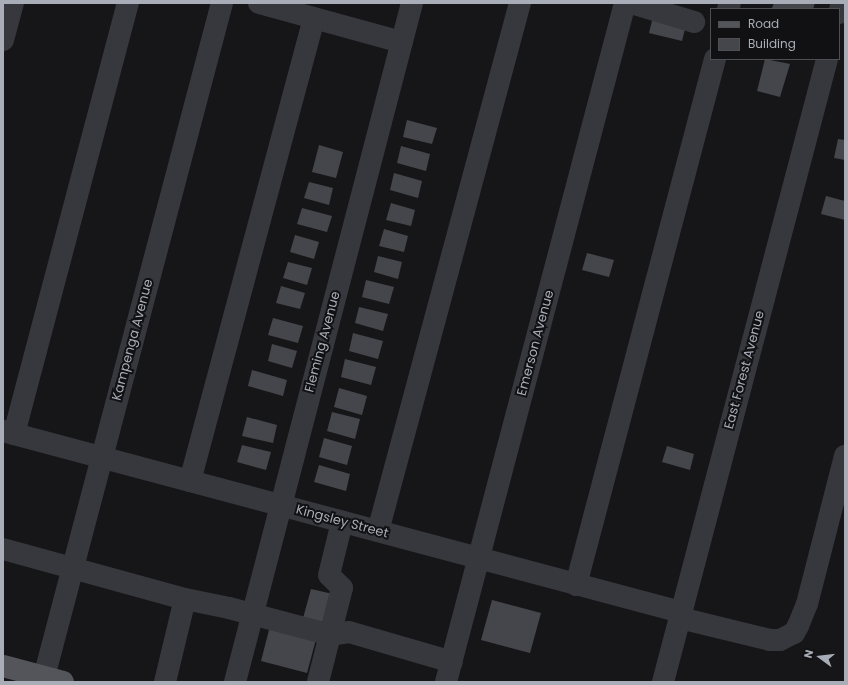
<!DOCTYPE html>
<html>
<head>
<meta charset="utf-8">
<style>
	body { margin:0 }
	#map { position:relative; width:848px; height:685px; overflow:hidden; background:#161618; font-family:Poppins,sans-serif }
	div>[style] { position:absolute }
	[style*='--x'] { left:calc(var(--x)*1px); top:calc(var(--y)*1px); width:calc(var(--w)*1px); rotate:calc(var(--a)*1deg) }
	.building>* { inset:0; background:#45464b }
	.minor>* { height:22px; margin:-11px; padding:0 11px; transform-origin:11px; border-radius:11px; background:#37383d }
	.major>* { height:22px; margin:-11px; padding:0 11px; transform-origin:11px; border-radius:11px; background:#53555b }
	span { translate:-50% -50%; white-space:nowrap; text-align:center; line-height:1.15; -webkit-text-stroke:4px #111113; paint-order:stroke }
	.street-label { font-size:13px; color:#a9adb7 }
	.frame { position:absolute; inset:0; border:4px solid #a9adb7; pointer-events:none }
	.legend { position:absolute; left:710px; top:8px; width:130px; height:52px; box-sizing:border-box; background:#111113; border:1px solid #4e4f55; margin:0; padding:5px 7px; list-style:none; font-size:12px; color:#a9adb7 }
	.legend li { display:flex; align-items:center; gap:8px; height:20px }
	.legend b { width:20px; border:1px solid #4e4f55 }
	.north { position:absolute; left:800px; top:637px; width:40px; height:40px; -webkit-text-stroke:3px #111113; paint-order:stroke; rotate:285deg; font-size:11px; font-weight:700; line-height:16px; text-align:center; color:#a9adb7 }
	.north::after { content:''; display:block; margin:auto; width:14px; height:18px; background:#a9adb7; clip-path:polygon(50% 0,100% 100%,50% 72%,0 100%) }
</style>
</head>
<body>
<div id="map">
	<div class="building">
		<i style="clip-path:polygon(774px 3px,815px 3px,813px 9px,775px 9px,772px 8px)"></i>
		<i style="clip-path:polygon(653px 17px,686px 25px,682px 41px,649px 33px)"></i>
		<i style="clip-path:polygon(765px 59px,790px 64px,780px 97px,757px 91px)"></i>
		<i style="clip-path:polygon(407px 120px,437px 128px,432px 144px,403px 137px)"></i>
		<i style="clip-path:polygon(838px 139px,845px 140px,845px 160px,834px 158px)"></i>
		<i style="clip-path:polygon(319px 145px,343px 152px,336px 178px,312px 172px)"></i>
		<i style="clip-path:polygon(401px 146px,430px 154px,426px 171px,397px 163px)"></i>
		<i style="clip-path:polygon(394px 173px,422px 181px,418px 198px,390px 190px)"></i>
		<i style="clip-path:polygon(309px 182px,333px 188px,329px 205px,304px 198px)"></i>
		<i style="clip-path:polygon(826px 196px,845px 201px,845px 220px,821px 214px)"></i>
		<i style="clip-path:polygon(391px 203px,415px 210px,411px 226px,386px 220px)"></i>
		<i style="clip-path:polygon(302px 208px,332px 216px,327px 232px,297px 224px)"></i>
		<i style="clip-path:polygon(384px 229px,408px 236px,404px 252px,379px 246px)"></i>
		<i style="clip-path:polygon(295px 235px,319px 242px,314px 259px,290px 252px)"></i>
		<i style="clip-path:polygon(587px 253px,614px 260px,609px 277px,582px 270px)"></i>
		<i style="clip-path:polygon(378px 256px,402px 262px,398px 279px,374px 272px)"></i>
		<i style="clip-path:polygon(288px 262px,312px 268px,307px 285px,283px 278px)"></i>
		<i style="clip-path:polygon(366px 280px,394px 287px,389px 304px,362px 297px)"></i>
		<i style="clip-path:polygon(281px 286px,305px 293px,300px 309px,276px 303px)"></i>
		<i style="clip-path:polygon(359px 307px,388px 314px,383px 331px,355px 323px)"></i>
		<i style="clip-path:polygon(273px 318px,303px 326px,298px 343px,268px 335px)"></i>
		<i style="clip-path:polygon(353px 333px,383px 341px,378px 359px,349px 351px)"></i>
		<i style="clip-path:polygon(272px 344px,297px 351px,292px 368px,268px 361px)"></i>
		<i style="clip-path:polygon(345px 359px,376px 367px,371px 385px,341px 377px)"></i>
		<i style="clip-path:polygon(252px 370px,287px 380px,283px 396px,248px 386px)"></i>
		<i style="clip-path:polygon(339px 388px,367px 396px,362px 415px,334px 407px)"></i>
		<i style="clip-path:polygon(332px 412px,360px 419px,355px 439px,327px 431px)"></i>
		<i style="clip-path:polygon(247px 417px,277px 425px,273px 443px,242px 436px)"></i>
		<i style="clip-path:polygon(324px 438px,352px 446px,347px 465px,319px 457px)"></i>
		<i style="clip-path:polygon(242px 445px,271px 452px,266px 470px,237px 462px)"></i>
		<i style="clip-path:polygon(667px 446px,694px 454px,690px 470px,662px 462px)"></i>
		<i style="clip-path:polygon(319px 465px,350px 474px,346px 491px,314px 482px)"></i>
		<i style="clip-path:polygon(311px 589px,333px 594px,325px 628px,302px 622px)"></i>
		<i style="clip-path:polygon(492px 600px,541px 613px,530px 653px,481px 640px)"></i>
		<i style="clip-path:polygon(270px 626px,316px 639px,307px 673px,261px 661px)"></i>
	</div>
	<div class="minor">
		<i style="--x:259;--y:3;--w:148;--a:15.3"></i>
		<i style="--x:631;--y:3;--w:66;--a:16.8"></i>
		<i style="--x:728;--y:9;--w:6;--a:-72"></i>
		<i style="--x:839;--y:13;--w:10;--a:-73"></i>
		<i style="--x:3;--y:40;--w:38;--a:-75"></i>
		<i style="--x:3;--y:431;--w:702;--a:14.95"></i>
		<i style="--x:14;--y:434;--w:446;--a:-75.2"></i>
		<i style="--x:190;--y:481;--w:479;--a:-75"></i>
		<i style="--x:378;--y:531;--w:547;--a:-74.95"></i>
		<i style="--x:3;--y:549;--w:189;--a:15.4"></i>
		<i style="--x:576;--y:585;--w:544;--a:-75.2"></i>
		<i style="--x:680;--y:618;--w:93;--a:13.7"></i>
		<i style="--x:770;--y:640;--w:10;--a:0"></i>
		<i style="--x:780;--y:640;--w:16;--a:-27"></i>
		<i style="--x:794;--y:633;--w:8;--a:-60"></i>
		<i style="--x:798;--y:626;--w:24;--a:-68"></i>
		<i style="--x:807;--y:604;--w:153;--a:-75.6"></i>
		<i style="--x:44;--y:677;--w:697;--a:-75.21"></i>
		<i style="--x:165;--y:682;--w:85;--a:-76.5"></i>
		<i style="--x:185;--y:599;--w:45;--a:11.6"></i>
		<i style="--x:229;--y:608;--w:106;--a:14.8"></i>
		<i style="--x:331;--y:635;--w:18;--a:-9"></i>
		<i style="--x:349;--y:632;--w:107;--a:16.2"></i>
		<i style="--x:235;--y:682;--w:702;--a:-75.39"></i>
		<i style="--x:318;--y:682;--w:97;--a:-75.7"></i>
		<i style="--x:342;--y:588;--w:18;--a:-135"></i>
		<i style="--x:329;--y:575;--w:55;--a:-76.2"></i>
		<i style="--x:446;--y:682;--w:702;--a:-75.23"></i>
		<i style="--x:663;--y:682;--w:644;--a:-75.25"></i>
	</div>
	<div class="major">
		<i style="--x:3;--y:666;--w:62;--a:14.9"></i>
	</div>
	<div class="street-label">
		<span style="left:133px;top:340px;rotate:-75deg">Kampenga Avenue</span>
		<span style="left:323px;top:342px;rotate:-75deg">Fleming Avenue</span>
		<span style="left:536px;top:343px;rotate:-75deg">Emerson Avenue</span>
		<span style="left:745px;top:370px;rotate:-75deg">East Forest Avenue</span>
		<span style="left:342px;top:522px;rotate:15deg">Kingsley Street</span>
	</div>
	<div class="frame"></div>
	<ul class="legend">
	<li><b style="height:5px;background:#53555b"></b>Road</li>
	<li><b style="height:11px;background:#45464b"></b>Building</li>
	</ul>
	<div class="north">N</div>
</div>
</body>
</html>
